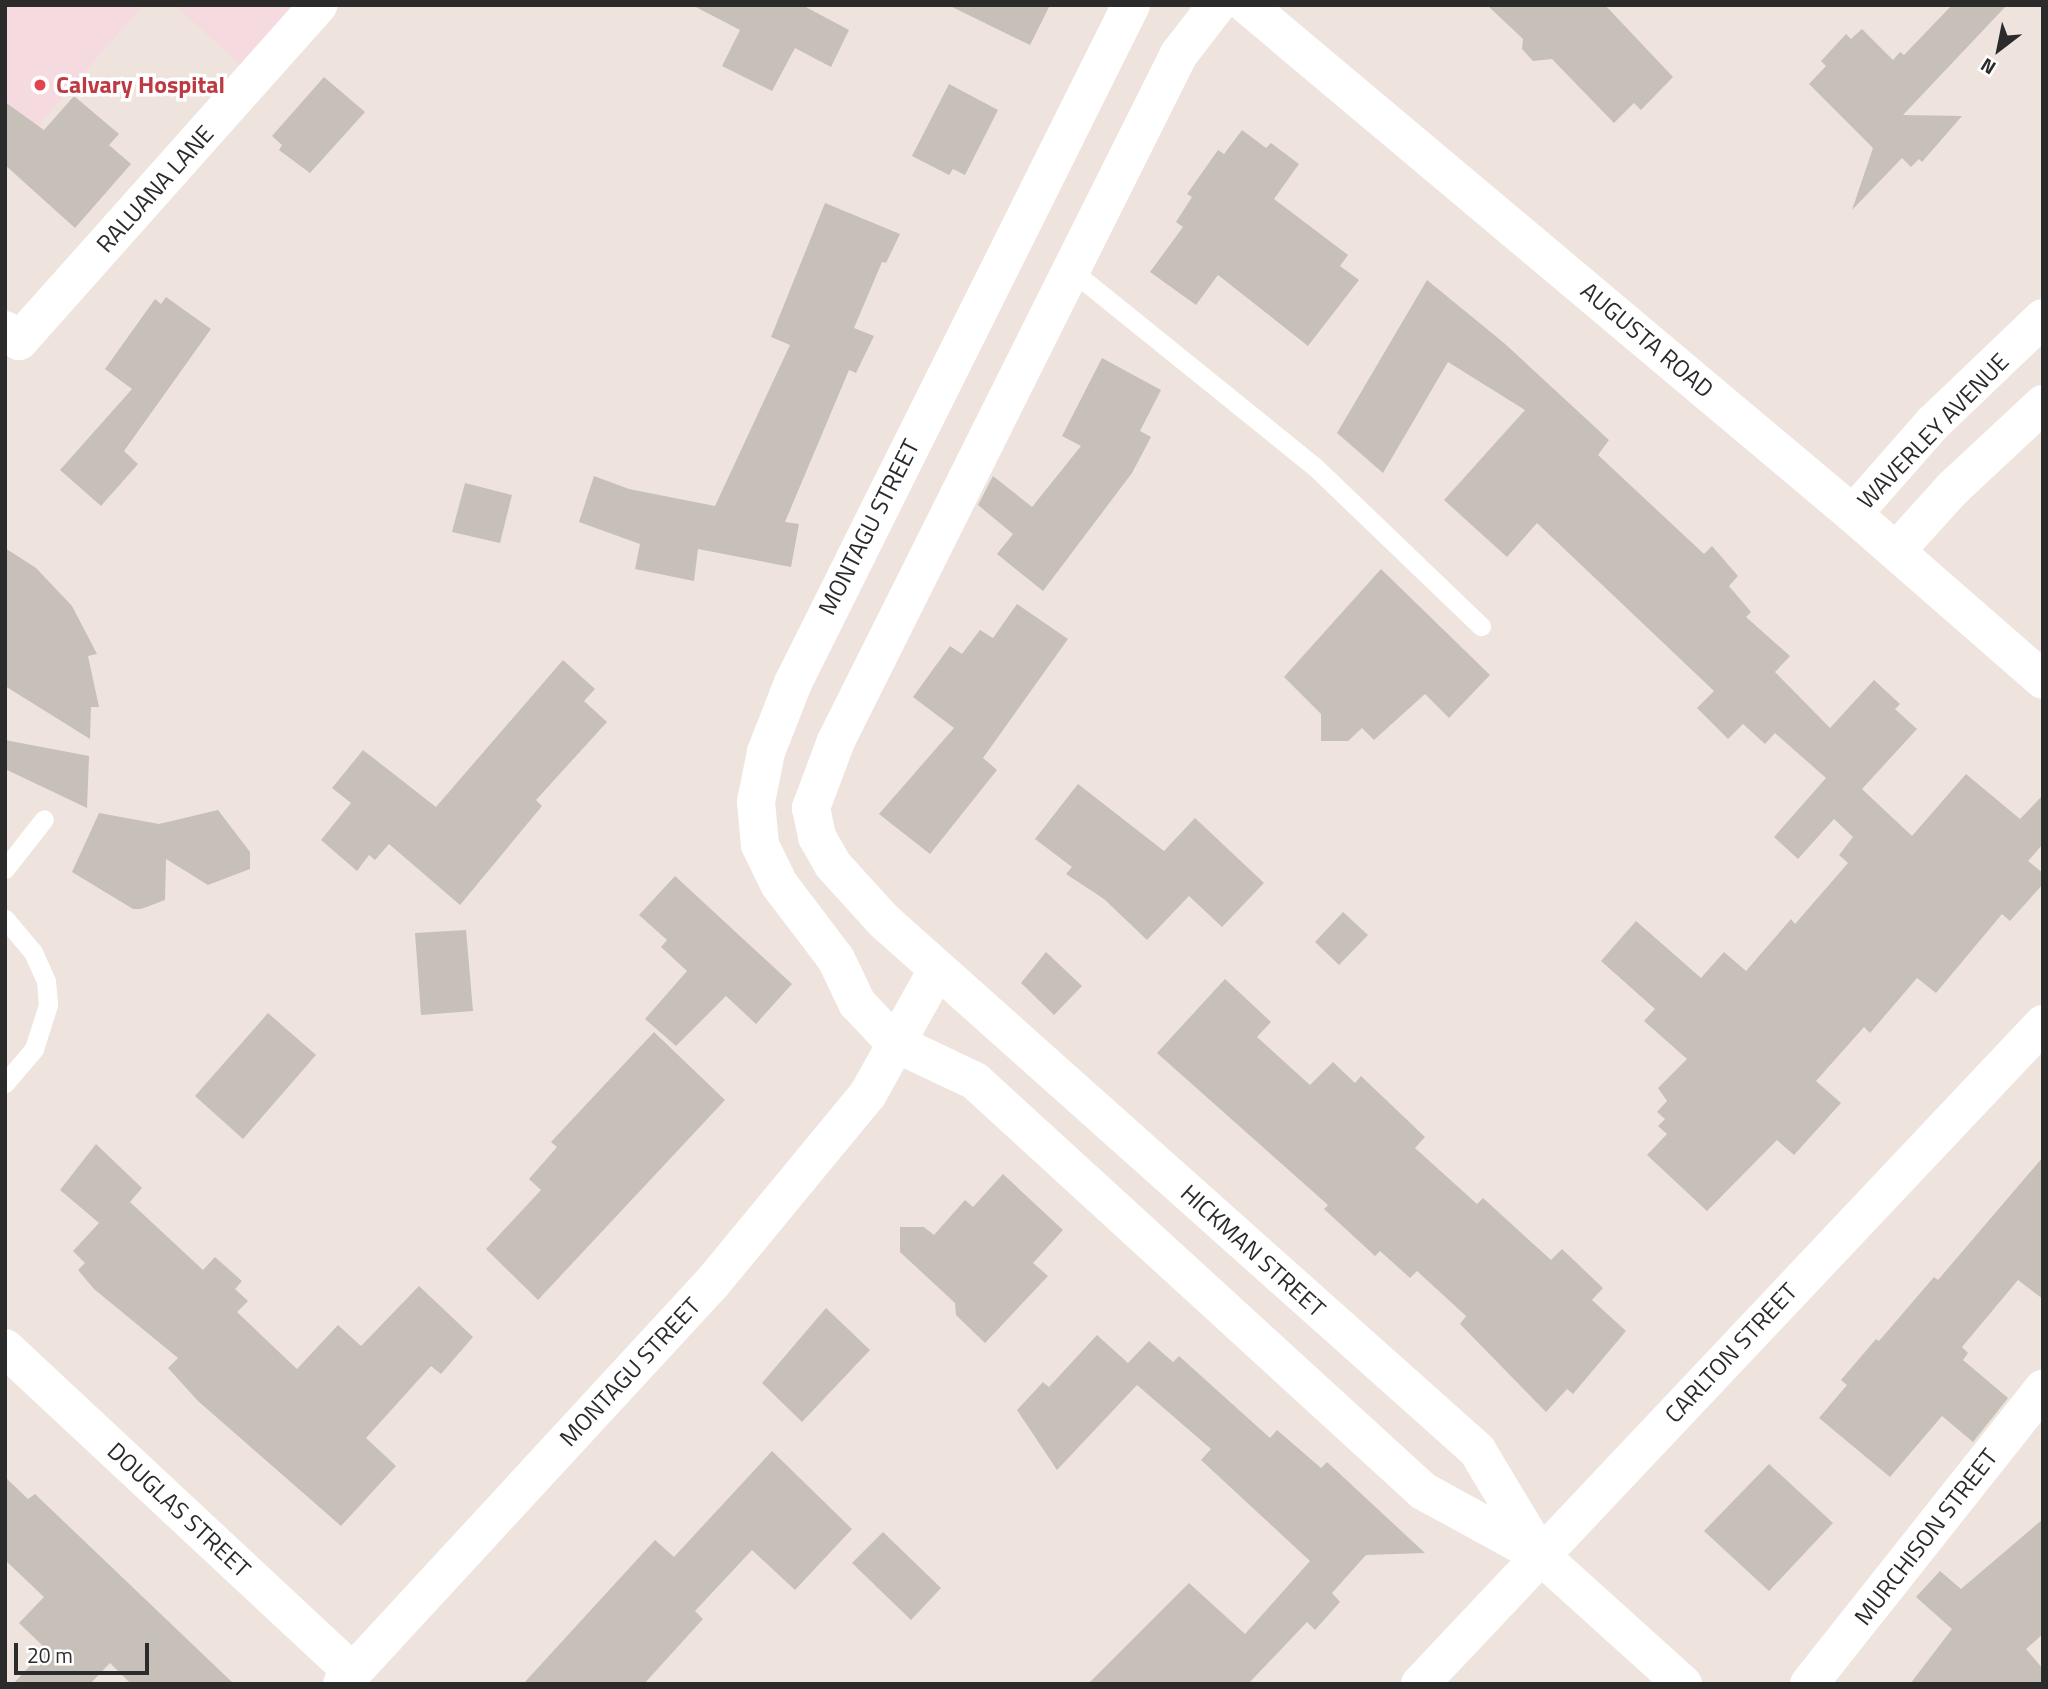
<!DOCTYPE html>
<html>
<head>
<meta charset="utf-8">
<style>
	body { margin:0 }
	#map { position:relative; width:2048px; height:1689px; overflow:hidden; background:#eee4dd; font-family:"Titillium Web",sans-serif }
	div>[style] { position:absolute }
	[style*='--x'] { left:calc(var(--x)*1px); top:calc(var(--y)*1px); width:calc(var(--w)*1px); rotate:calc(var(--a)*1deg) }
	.medical>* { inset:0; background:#f5dadf }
	.building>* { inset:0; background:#c6c0b8 }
	.lane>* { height:19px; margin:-9.5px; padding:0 9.5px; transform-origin:9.5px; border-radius:9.5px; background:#fff }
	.street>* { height:38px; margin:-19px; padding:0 19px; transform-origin:19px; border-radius:19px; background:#fff }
	.secondary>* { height:38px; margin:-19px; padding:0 19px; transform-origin:19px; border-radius:19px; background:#fff }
	.dots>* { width:19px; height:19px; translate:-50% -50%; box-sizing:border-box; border:4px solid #fff; border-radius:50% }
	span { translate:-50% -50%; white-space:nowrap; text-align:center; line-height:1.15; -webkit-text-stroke:7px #fff; paint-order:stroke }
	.health-label { font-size:24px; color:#be3a42; font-weight:700 }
	.left { translate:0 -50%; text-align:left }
	.street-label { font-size:24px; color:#2b2b2b }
	.frame { position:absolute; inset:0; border:7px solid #2b2b2b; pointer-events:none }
	.north { position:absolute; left:1964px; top:14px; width:70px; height:70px; -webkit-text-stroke:5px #fff; paint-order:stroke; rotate:212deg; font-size:19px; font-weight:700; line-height:28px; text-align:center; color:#2b2b2b }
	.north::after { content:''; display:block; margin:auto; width:24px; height:32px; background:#2b2b2b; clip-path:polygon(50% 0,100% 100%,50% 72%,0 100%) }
	.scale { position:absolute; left:14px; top:1643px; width:135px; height:32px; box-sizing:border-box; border:4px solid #2b2b2b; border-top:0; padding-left:9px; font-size:21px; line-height:24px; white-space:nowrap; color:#2b2b2b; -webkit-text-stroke:5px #fff; paint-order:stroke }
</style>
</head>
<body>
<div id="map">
	<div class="medical">
		<i style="clip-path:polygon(5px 5px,143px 5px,5px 164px)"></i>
		<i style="clip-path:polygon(175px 5px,297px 5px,242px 67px)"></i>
	</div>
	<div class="building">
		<i style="clip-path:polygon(692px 5px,802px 5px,849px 30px,831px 67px,795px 48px,772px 91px,722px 66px,740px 30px)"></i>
		<i style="clip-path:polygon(948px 5px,1050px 5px,1030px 45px)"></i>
		<i style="clip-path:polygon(1487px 5px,1605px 5px,1673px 77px,1641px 110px,1634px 103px,1614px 123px,1552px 59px,1533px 61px,1522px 49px,1523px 39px)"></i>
		<i style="clip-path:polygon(1952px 5px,2007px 5px,1903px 115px,1962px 116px,1922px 162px,1919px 159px,1911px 167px,1902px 158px,1852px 210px,1873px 148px,1809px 84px,1826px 66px,1821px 61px,1846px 34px,1851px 39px,1862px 29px,1893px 60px,1900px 52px,1904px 55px)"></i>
		<i style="clip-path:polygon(324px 77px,365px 112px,310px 173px,279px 150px,282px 145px,272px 136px)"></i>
		<i style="clip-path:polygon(949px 84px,998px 110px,965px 175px,953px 169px,949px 175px,912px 156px)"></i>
		<i style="clip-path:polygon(74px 96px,119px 134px,109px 145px,131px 164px,75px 228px,5px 165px,5px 102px,44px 130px)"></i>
		<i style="clip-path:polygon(1242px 130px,1266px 148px,1271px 143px,1299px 164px,1274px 199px,1348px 255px,1340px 266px,1359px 280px,1308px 346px,1218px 275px,1196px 305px,1150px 272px,1183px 227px,1176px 222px,1192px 197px,1187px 194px,1218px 150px,1224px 154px)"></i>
		<i style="clip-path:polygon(825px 203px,900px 234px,886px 263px,882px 262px,854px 328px,874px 336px,856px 373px,849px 370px,785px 522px,799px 524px,791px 567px,698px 549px,694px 581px,635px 569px,640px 544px,579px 522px,594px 476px,629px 489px,715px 506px,790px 345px,771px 337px)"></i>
		<i style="clip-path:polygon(1427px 280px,1504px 343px,1609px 440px,1598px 455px,1704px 554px,1712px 546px,1738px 576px,1729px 586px,1751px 612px,1746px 617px,1790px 656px,1775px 672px,1830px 728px,1874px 680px,1900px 704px,1895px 709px,1917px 729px,1862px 789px,1912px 836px,1966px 774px,2020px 819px,2043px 795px,2043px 844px,2028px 861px,2043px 873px,2043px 884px,2010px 921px,2002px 914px,1936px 993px,1917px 978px,1870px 1033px,1864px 1027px,1816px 1081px,1841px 1103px,1794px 1155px,1777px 1140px,1707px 1211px,1647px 1155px,1667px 1134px,1658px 1126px,1665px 1119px,1657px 1112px,1667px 1101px,1658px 1088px,1687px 1059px,1644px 1021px,1655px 1009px,1601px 961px,1636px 921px,1701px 978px,1724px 952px,1746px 971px,1791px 919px,1795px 924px,1848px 863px,1839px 855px,1853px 837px,1834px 819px,1798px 859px,1774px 837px,1826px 778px,1775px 733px,1765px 744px,1743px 724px,1728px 739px,1697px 708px,1714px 691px,1537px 523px,1507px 557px,1444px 500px,1525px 410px,1448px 362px,1383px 473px,1337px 433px)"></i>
		<i style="clip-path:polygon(166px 297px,211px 329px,124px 451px,138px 464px,101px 506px,60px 470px,132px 389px,105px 369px,155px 299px,161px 304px)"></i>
		<i style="clip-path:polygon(1102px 358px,1161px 390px,1140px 431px,1151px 437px,1132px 473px,1043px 591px,997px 554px,1013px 534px,978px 505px,993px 476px,1032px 507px,1081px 446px,1062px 436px)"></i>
		<i style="clip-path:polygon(465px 483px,512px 495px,500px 543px,452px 532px)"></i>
		<i style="clip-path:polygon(5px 548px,36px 568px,72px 606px,97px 654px,88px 656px,99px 707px,91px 707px,90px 739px,5px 686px)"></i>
		<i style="clip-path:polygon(1381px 569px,1490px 675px,1449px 718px,1425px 694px,1374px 740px,1362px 728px,1348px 741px,1321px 741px,1321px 714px,1284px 677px)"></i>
		<i style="clip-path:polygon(1017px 604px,1068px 639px,983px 758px,997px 770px,930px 854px,879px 814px,954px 728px,913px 697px,950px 646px,962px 654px,980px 630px,993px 638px)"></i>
		<i style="clip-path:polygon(563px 660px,595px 689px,584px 701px,607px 722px,536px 800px,542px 806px,460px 905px,389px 844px,375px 860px,369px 855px,357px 871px,321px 840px,351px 803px,332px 788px,363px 750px,436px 807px)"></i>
		<i style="clip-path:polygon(5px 740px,89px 756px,87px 808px,5px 769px)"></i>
		<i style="clip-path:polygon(1078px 784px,1164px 851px,1195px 818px,1264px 883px,1222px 927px,1189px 896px,1147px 940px,1104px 899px,1066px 874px,1072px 867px,1035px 839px)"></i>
		<i style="clip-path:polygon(218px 810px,250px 852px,250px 869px,208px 885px,166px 859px,165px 900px,141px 909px,133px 909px,72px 872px,99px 813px,159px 824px)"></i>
		<i style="clip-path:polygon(675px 876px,792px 984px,756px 1024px,726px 996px,676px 1046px,645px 1019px,687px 971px,661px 947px,667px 940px,639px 915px)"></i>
		<i style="clip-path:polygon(1343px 912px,1368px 935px,1339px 965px,1315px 942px)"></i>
		<i style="clip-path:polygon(466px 930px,473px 1011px,421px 1015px,415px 933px)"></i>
		<i style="clip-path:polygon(1046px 952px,1082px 986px,1054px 1015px,1021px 983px)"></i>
		<i style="clip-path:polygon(1225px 979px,1271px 1022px,1257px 1037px,1310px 1085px,1333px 1062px,1355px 1083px,1361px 1076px,1425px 1137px,1415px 1148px,1477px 1204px,1483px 1198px,1551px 1260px,1562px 1249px,1603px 1288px,1592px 1300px,1626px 1331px,1573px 1394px,1567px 1389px,1546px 1412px,1460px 1324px,1466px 1316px,1417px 1271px,1410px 1278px,1380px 1251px,1375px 1256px,1324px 1209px,1328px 1205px,1157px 1053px)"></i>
		<i style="clip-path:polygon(268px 1013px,316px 1055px,243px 1139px,195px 1096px)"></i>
		<i style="clip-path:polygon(654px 1032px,725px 1100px,538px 1300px,486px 1249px,541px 1190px,529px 1179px,557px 1147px,551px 1142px)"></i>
		<i style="clip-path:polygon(96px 1144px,142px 1188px,130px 1202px,203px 1270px,215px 1257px,242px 1281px,235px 1289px,248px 1301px,237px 1312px,297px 1369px,338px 1325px,361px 1346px,419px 1286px,473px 1337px,441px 1374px,431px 1366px,366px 1438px,396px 1466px,341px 1526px,198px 1401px,168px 1368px,178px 1358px,94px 1289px,78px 1270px,85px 1263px,73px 1251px,99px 1223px,60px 1190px)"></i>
		<i style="clip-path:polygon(2043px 1157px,2043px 1299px,2018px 1280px,1962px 1347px,1968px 1353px,1963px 1360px,2008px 1398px,1973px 1442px,1942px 1416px,1890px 1477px,1819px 1418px,1847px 1385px,1841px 1380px,1876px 1339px,1879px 1341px,1934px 1277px,1938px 1280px)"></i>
		<i style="clip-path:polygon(1003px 1174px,1063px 1230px,1033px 1263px,1048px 1276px,985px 1343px,956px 1315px,955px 1303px,900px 1252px,900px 1227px,924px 1227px,934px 1235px,965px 1200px,973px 1207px)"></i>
		<i style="clip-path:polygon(826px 1308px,870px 1350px,802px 1422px,762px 1383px)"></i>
		<i style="clip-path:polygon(1097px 1335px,1128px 1363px,1149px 1341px,1173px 1362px,1179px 1356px,1270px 1438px,1277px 1430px,1321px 1468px,1327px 1462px,1425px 1553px,1366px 1555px,1332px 1593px,1340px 1602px,1315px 1630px,1307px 1622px,1248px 1684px,1088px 1684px,1189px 1583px,1245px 1634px,1310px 1561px,1201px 1460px,1211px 1449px,1137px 1385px,1057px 1470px,1017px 1410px,1043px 1382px,1049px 1387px)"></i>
		<i style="clip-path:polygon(772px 1451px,852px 1529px,795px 1590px,752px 1550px,695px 1611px,703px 1619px,644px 1684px,523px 1684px,655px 1540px,674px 1557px)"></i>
		<i style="clip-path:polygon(1769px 1464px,1833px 1523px,1769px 1591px,1704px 1531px)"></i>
		<i style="clip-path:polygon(5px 1477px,28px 1499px,35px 1494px,234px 1684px,131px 1684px,110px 1663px,90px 1684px,13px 1684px,46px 1649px,19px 1623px,44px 1597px,5px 1560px)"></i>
		<i style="clip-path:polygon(2043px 1519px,2043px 1634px,2026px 1649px,2043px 1669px,2043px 1684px,1910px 1684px,1952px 1629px,1916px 1597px,1940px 1571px,1961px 1589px)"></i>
		<i style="clip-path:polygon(883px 1532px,941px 1588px,911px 1620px,852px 1563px)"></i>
	</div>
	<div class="lane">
		<i style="--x:1071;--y:270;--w:311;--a:38.9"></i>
		<i style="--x:1313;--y:465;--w:233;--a:43.8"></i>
		<i style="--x:5;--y:869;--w:63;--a:-52"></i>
		<i style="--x:5;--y:919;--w:43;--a:49.7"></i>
		<i style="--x:33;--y:952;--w:32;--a:66"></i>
		<i style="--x:46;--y:981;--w:24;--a:85"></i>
		<i style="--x:48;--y:1005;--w:46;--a:107.7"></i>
		<i style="--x:34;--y:1049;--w:45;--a:130.5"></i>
	</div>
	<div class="street">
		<i style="--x:1131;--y:5;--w:758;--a:116.5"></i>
		<i style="--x:793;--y:683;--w:74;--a:111.4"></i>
		<i style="--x:766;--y:752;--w:51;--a:101.3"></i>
		<i style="--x:756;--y:802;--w:43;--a:84.7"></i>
		<i style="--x:760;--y:845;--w:43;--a:64"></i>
		<i style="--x:779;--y:884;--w:94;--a:52.8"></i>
		<i style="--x:836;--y:959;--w:49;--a:64.5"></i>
		<i style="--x:857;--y:1003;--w:55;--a:46.5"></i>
		<i style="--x:895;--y:1043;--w:89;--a:25.4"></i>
		<i style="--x:975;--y:1081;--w:607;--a:42.46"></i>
		<i style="--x:1423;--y:1491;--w:133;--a:28.7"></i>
		<i style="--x:1540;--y:1555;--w:193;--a:42.1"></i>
		<i style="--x:1217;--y:5;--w:62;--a:127.8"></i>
		<i style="--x:1179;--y:54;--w:768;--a:116.53"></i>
		<i style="--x:836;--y:741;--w:72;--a:110.5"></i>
		<i style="--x:811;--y:808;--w:30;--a:78"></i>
		<i style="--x:817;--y:837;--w:32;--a:60"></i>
		<i style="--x:833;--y:865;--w:76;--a:47.7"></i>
		<i style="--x:884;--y:921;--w:795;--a:41.74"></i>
		<i style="--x:1477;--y:1450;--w:120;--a:59"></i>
		<i style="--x:5;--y:330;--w:18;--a:38"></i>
		<i style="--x:19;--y:341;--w:450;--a:-48.3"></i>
		<i style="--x:1853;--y:514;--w:120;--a:-48.7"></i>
		<i style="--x:1932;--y:424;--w:153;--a:-43.7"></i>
		<i style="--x:1896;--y:551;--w:84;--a:-47.9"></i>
		<i style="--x:1952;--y:489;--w:125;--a:-43"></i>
		<i style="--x:5;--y:1348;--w:475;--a:43"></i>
		<i style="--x:342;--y:1684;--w:547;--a:-47.3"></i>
		<i style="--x:713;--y:1282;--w:244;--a:-50.5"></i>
		<i style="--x:868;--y:1094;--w:142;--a:-60.9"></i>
		<i style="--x:1420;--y:1684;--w:908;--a:-46.65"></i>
		<i style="--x:1809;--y:1684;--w:377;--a:-51.6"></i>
	</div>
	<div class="secondary">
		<i style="--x:1247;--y:5;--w:791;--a:40.03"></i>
		<i style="--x:1853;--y:514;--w:252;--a:41.1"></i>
	</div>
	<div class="dots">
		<i style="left:40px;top:85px;background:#e0444e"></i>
	</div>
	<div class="health-label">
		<span class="left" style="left:56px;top:85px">Calvary Hospital</span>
	</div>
	<div class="street-label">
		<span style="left:155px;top:189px;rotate:-48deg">RALUANA LANE</span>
		<span style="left:1647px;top:340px;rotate:40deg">AUGUSTA ROAD</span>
		<span style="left:1933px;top:431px;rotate:-46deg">WAVERLEY AVENUE</span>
		<span style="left:869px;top:527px;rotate:-63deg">MONTAGU STREET</span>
		<span style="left:1253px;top:1251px;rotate:42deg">HICKMAN STREET</span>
		<span style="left:1731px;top:1353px;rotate:-47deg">CARLTON STREET</span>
		<span style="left:630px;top:1372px;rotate:-47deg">MONTAGU STREET</span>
		<span style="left:179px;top:1510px;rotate:43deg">DOUGLAS STREET</span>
		<span style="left:1926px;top:1537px;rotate:-52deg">MURCHISON STREET</span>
	</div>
	<div class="frame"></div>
	<div class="north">N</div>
	<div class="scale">20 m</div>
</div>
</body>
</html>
